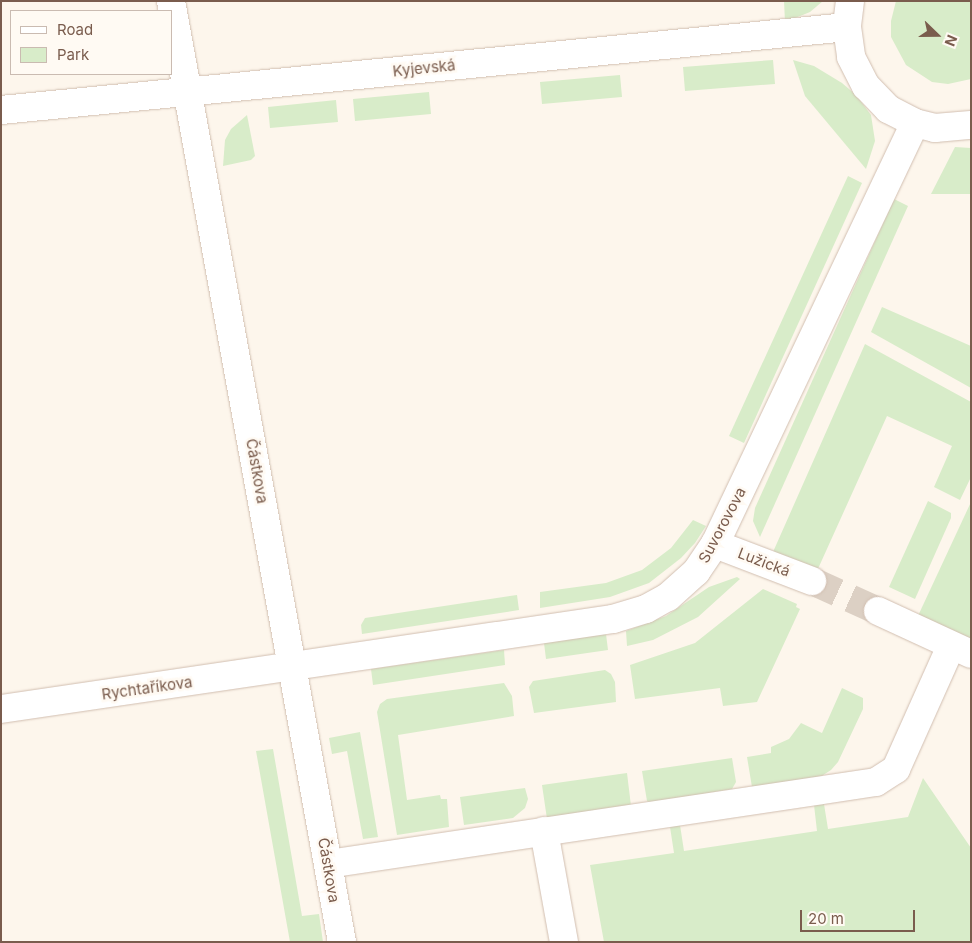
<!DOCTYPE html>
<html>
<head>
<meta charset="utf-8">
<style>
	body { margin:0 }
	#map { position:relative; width:972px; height:943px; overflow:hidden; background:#fdf6ec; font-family:Inter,sans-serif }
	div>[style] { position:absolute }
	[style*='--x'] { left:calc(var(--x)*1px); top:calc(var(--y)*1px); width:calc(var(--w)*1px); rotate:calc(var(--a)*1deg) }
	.green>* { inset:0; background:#d8ecc9 }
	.minor-tunnel>* { height:28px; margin-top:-14px; transform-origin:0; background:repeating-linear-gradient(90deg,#dcd0c4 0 28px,transparent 0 42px) }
	.roads { filter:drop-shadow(0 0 1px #d1beb0) drop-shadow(0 0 1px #d1beb0) }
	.minor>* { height:28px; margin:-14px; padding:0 14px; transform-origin:14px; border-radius:14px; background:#fff }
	span { translate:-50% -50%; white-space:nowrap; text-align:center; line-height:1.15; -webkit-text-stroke:5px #fffaf3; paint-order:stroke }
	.street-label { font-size:15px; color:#7a5c4d }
	.frame { position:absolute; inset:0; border:2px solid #7a5c4d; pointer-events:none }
	.legend { position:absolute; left:10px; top:10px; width:162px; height:65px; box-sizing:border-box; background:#fffaf3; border:1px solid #cabbb1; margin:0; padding:6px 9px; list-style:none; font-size:15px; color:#7a5c4d }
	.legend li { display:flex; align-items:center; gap:10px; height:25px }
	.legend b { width:25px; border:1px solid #cabbb1 }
	.north { position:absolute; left:912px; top:10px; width:50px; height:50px; -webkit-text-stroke:4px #fffaf3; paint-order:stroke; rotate:112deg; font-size:14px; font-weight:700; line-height:20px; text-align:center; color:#7a5c4d }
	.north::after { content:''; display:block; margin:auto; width:18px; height:22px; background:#7a5c4d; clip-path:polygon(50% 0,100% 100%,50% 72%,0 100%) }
	.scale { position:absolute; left:800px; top:910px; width:115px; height:22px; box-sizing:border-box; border:2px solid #7a5c4d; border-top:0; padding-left:6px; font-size:15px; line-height:18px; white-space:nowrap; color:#7a5c4d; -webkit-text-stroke:4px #fffaf3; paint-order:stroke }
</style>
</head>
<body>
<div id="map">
	<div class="green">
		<i style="clip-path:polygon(784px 1px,823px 1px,810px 12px,785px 22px)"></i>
		<i style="clip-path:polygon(896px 1px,971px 1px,971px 79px,948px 84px,932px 82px,906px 65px,891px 37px,891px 21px)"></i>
		<i style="clip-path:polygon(773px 60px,775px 84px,685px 91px,683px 67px)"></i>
		<i style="clip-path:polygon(793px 60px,814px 66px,842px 83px,856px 95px,871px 115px,875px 141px,866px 169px,805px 96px)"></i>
		<i style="clip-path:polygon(620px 75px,622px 97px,542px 104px,540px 82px)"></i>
		<i style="clip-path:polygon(429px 92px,431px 114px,355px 121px,353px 99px)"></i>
		<i style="clip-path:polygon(336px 100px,338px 122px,270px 128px,268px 107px)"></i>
		<i style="clip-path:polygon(247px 115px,255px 156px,251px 160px,223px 166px,225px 140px,231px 129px)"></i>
		<i style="clip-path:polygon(955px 147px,971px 148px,971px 194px,931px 194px)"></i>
		<i style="clip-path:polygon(848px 176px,862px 183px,744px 443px,729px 436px)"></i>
		<i style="clip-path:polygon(894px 199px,908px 206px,760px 537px,753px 521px,755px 508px)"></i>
		<i style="clip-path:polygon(882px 307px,971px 346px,971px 388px,871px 332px)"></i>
		<i style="clip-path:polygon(865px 344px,971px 402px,971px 477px,960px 500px,934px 487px,952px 446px,887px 416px,817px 571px,773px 552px)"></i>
		<i style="clip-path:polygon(928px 501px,951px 513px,951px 518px,915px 599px,889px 587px)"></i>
		<i style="clip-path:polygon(971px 502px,971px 643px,917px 618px)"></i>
		<i style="clip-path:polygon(693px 520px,706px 526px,695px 543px,681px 558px,649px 583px,610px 597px,540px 608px,540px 592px,606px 583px,642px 570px,671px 548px)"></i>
		<i style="clip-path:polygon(737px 577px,740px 579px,698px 617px,653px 640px,627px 646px,626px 631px,666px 616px,709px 587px)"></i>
		<i style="clip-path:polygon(763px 589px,797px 604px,796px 607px,800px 609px,757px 702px,723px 706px,720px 688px,635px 699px,630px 665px,695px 643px)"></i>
		<i style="clip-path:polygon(517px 595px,519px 610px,362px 634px,361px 625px,365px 618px)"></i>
		<i style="clip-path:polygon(606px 634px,608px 650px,546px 659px,544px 643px)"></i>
		<i style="clip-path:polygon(504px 650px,505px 665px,373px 685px,371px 669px)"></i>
		<i style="clip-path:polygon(605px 670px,611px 674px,615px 682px,616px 702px,534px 713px,529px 687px,533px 681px)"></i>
		<i style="clip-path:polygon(504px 683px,512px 696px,514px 716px,398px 735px,407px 800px,440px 795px,441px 799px,447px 799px,449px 827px,397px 835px,377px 712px,380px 704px,387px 699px)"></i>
		<i style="clip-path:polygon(842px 688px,863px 698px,863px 709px,838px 762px,831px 770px,817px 779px,752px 787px,747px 757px,771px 753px,771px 747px,789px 739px,801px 723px,822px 733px)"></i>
		<i style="clip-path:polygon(360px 732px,378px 837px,363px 839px,347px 751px,332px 754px,329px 738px)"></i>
		<i style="clip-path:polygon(273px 749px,302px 916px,319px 914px,323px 942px,290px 942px,256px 751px)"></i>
		<i style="clip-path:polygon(732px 758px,736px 782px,732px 789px,651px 803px,647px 801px,642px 771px)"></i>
		<i style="clip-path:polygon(627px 773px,631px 806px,547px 819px,542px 785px)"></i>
		<i style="clip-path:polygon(923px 778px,971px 848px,971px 942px,604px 942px,590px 865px,674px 853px,670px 827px,680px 825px,684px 851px,817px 831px,814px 805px,824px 804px,828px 829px,908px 817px)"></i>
		<i style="clip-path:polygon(525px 788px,528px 799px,525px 808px,513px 818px,464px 825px,460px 797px)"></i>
	</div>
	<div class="minor-tunnel">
		<i style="--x:812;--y:581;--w:72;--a:24.4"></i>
	</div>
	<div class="roads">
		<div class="minor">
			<i style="--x:171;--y:1;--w:956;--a:79.7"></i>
			<i style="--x:850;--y:1;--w:26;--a:97"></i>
			<i style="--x:847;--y:27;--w:30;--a:82"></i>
			<i style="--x:851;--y:57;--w:33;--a:63"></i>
			<i style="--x:866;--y:86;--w:32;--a:46"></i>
			<i style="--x:888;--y:109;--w:30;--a:27"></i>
			<i style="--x:915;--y:123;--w:21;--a:14"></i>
			<i style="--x:935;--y:128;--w:36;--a:-5"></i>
			<i style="--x:1;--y:110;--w:850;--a:-5.6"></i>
			<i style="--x:715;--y:544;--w:104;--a:20.9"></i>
			<i style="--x:878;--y:611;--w:102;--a:24.8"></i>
			<i style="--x:1;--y:709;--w:619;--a:-8.37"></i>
			<i style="--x:613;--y:619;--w:34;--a:-17"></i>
			<i style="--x:646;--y:609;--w:25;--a:-29"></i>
			<i style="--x:668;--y:597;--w:38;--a:-42"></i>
			<i style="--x:696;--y:572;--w:34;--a:-56"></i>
			<i style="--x:715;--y:544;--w:466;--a:-64.6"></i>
			<i style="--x:544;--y:831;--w:113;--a:79.8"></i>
			<i style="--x:328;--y:864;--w:554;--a:-8.51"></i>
			<i style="--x:876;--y:782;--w:24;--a:-33"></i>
			<i style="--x:896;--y:769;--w:135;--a:-65.9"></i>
		</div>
	</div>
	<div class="street-label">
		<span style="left:424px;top:68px;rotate:-6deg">Kyjevská</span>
		<span style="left:257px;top:471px;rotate:80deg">Částkova</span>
		<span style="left:722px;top:525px;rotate:-62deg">Suvorovova</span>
		<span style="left:764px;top:562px;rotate:21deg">Lužická</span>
		<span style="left:147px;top:688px;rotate:-8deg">Rychtaříkova</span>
		<span style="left:329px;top:870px;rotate:80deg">Částkova</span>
	</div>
	<div class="frame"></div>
	<ul class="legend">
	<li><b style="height:6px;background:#fff"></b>Road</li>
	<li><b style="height:14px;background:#d8ecc9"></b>Park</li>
	</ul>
	<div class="north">N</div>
	<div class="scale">20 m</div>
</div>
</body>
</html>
